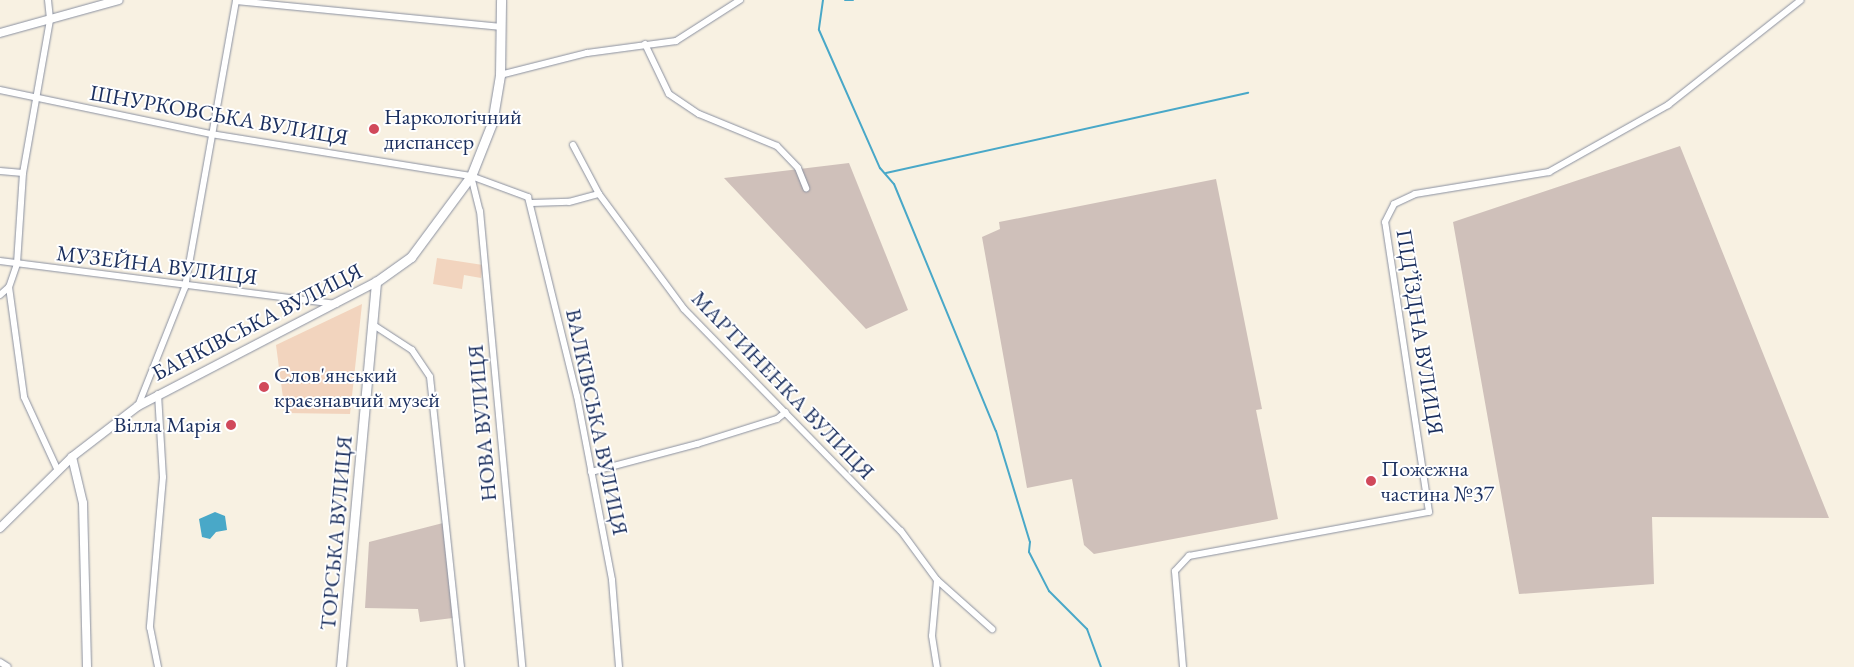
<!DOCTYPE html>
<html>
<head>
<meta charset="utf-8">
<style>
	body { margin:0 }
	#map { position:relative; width:1854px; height:667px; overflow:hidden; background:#f8f1e2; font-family:"EB Garamond",serif }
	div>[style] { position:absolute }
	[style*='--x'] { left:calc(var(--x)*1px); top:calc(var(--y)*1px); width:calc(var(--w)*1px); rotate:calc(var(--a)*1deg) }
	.built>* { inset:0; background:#f2d4be }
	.industrial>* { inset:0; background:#cfc0ba }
	.water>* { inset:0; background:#49a8c8 }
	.stream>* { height:2px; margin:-1px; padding:0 1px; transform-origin:1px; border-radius:1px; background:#49a8c8 }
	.roads { filter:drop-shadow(0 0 1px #8a90a0) drop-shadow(0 0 1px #8a90a0) }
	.minor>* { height:6px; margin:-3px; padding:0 3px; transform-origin:3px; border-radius:3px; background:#fff }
	.tertiary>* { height:8px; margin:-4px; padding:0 4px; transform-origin:4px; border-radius:4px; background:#fff }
	.secondary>* { height:9px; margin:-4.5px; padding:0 4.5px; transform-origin:4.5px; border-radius:4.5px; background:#fff }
	.dots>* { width:14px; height:14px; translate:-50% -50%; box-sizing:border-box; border:2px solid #fff; border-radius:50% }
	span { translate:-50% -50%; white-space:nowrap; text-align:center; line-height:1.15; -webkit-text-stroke:4px #fff; paint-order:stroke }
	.street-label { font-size:22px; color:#1b2f5e }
	.poi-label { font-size:22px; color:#1b2f5e }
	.left { translate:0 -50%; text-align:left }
	.right { translate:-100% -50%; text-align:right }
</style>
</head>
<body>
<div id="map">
	<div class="built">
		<i style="clip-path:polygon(437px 258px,483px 265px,481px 278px,464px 275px,462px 289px,433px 284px)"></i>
		<i style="clip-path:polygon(362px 304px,350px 414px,285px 413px,276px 345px)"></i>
	</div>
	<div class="industrial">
		<i style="clip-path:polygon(1680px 146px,1829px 518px,1652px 517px,1654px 584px,1519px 594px,1453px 222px)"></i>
		<i style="clip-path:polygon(849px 163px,908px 310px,866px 329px,724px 178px)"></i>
		<i style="clip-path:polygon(1216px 179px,1262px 409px,1256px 410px,1278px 519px,1094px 554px,1084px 545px,1072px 479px,1027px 488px,982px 237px,1000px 229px,999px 222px)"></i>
		<i style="clip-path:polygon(443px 523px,453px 618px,420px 622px,418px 609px,365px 608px,369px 542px)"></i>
	</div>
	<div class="water">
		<i style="clip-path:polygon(215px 512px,225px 516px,227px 530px,216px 532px,210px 539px,202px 537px,199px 519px)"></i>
	</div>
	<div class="stream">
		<i style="--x:823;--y:0;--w:30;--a:98"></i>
		<i style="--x:819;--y:30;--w:151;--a:66.2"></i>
		<i style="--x:880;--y:168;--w:21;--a:49"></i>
		<i style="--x:894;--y:184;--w:267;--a:67.6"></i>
		<i style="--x:996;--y:431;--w:116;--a:73"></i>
		<i style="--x:1030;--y:542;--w:10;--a:96"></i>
		<i style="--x:1029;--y:552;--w:44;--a:62.9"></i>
		<i style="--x:1049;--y:591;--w:54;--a:45"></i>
		<i style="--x:1087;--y:629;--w:40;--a:69.8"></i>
		<i style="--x:845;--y:0;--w:8;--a:0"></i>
		<i style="--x:886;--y:173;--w:371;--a:-12.5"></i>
	</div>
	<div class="roads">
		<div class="minor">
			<i style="--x:48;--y:0;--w:20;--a:84"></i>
			<i style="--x:50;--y:20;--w:155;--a:100"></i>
			<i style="--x:23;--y:173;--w:91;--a:93.8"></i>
			<i style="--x:17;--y:264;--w:24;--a:109"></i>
			<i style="--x:9;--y:287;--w:111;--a:82.2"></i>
			<i style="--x:24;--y:397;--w:81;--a:65.3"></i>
			<i style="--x:236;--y:1;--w:267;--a:5.6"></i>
			<i style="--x:645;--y:44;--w:55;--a:64.4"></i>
			<i style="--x:669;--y:94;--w:36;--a:34"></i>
			<i style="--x:699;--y:114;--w:84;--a:22.3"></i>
			<i style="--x:777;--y:146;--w:30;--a:46"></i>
			<i style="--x:798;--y:168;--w:22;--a:68"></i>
			<i style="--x:500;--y:75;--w:90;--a:-14.2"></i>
			<i style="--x:587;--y:53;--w:90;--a:-7.7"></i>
			<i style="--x:676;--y:41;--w:76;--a:-32.6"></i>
			<i style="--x:0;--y:90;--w:216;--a:11.8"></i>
			<i style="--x:211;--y:134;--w:263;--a:9.2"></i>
			<i style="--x:471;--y:176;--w:61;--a:20.2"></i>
			<i style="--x:528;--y:197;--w:205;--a:76.2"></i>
			<i style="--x:577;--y:396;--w:187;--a:79.2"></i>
			<i style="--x:612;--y:580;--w:87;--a:85.4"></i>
			<i style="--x:573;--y:145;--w:55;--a:62"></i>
			<i style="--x:599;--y:194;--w:143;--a:53.5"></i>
			<i style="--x:684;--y:309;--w:310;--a:45.7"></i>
			<i style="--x:901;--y:531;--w:61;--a:53.7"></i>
			<i style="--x:937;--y:580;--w:74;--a:41.7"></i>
			<i style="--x:0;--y:171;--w:23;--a:5"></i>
			<i style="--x:471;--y:176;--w:36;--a:76"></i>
			<i style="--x:480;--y:211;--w:458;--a:84.7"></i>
			<i style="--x:532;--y:203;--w:37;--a:-2"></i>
			<i style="--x:569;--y:202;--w:31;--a:-15"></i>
			<i style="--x:0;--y:261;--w:339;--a:7.3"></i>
			<i style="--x:0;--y:295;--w:12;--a:-42"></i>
			<i style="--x:375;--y:326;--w:44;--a:33"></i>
			<i style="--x:412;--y:350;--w:32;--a:56"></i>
			<i style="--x:430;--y:377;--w:292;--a:83.9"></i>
			<i style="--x:158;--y:394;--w:83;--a:86.6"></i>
			<i style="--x:163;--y:477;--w:151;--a:95"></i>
			<i style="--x:150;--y:627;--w:41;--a:78.7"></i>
			<i style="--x:138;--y:406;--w:128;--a:-68.4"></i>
			<i style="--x:185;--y:287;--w:291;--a:-79.9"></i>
			<i style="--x:591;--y:472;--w:110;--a:-14.8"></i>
			<i style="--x:697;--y:444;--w:84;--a:-17.4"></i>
			<i style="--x:777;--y:419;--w:11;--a:-38"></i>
			<i style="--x:937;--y:580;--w:56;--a:95.1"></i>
			<i style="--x:932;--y:636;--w:31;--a:81"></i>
			<i style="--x:0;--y:662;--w:9;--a:32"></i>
			<i style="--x:1183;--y:667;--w:96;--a:-94.8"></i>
			<i style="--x:1175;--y:571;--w:21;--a:-47"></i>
			<i style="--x:1189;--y:556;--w:244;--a:-10.4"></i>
			<i style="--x:1429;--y:512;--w:293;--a:-98.6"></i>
			<i style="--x:1385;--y:222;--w:20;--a:-63"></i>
			<i style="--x:1394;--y:204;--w:23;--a:-25"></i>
			<i style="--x:1415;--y:194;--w:136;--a:-9.3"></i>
			<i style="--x:1549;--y:172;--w:137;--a:-29.4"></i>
			<i style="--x:1668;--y:105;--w:169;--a:-38.3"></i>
		</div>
		<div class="tertiary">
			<i style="--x:0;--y:33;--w:123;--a:-15.5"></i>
			<i style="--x:72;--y:457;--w:47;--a:76.6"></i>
			<i style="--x:83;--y:503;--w:164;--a:88.6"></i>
			<i style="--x:0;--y:528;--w:101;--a:-44.6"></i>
			<i style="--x:72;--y:457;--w:83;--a:-37.7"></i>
			<i style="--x:138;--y:406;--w:268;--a:-27.5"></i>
		</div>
		<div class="secondary">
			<i style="--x:341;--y:667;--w:387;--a:-84.8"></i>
			<i style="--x:376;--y:282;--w:43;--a:-35.5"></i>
			<i style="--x:411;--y:257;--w:101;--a:-53.5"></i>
			<i style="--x:471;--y:176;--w:57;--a:-68.4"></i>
			<i style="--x:492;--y:123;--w:49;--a:-80.5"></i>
			<i style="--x:500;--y:75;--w:75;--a:-89.2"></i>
		</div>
	</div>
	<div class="dots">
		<i style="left:374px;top:129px;background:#d1495b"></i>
		<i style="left:264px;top:387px;background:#d1495b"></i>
		<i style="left:231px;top:425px;background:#d1495b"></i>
		<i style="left:1371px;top:481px;background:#d1495b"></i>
	</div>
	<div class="street-label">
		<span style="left:219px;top:115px;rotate:10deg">ШНУРКОВСЬКА ВУЛИЦЯ</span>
		<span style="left:157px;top:265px;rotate:7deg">МУЗЕЙНА ВУЛИЦЯ</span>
		<span style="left:257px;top:322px;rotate:-27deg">БАНКІВСЬКА ВУЛИЦЯ</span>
		<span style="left:1420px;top:332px;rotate:81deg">ПІД’ЇЗДНА ВУЛИЦЯ</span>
		<span style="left:783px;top:385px;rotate:46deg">МАРТИНЕНКА ВУЛИЦЯ</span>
		<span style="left:597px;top:422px;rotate:78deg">ВАЛКІВСЬКА ВУЛИЦЯ</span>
		<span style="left:482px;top:423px;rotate:-95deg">НОВА ВУЛИЦЯ</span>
		<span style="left:336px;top:533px;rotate:-85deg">ТОРСЬКА ВУЛИЦЯ</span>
	</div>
	<div class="poi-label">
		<span class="left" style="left:384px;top:129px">Наркологічний<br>диспансер</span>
		<span class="left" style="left:274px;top:387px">Слов'янський<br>краєзнавчий музей</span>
		<span class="right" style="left:221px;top:425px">Вілла Марія</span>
		<span class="left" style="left:1381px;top:481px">Пожежна<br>частина №37</span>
	</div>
</div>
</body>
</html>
